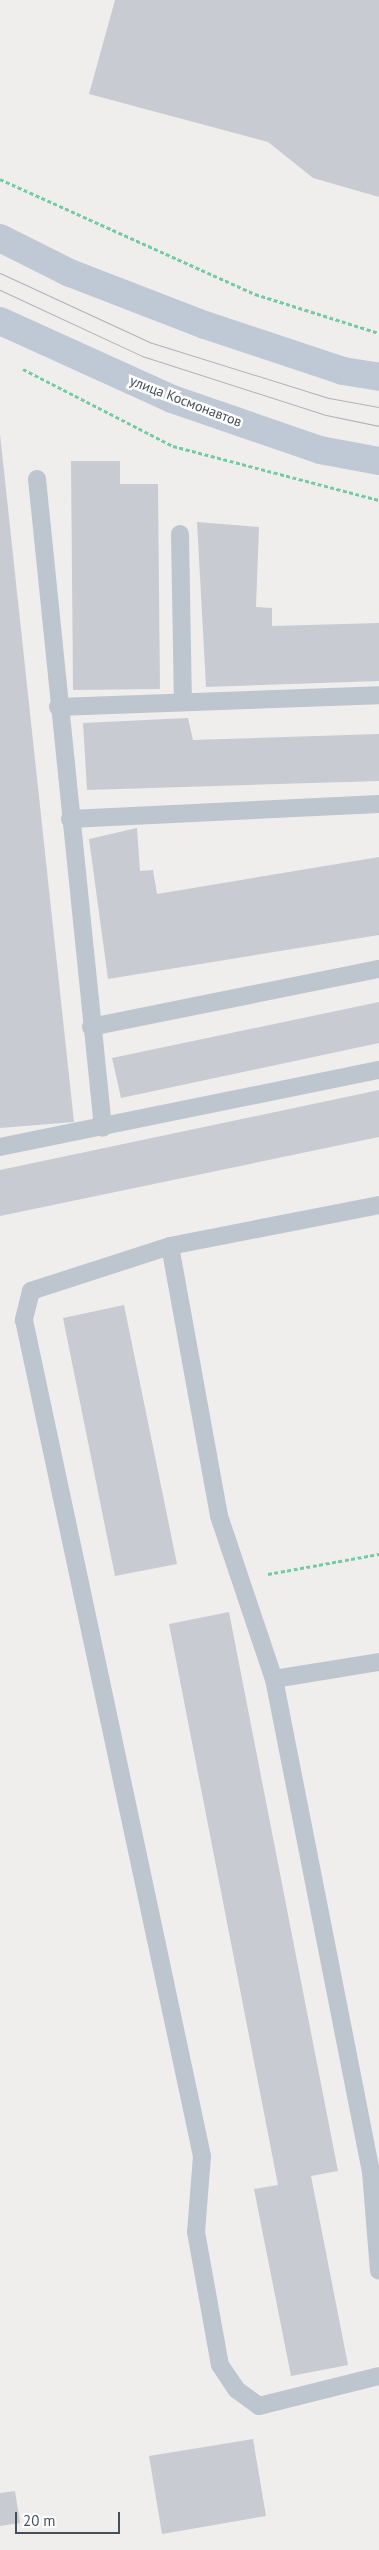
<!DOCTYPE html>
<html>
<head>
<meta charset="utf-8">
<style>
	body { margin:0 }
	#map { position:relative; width:379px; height:2550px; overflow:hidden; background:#f0eded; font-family:"PT Sans",sans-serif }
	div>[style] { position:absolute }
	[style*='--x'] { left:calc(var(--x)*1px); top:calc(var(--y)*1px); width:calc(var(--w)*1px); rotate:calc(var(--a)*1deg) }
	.building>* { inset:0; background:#c9cbd3 }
	.path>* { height:3px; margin-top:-1.5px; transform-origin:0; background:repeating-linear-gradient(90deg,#73cba6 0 4px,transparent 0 6.5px) }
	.lane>* { height:18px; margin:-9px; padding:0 9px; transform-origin:9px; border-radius:9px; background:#bdc6cf }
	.secondary>* { height:28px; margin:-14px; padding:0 14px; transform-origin:14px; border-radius:14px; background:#bfc9d6 }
	.tram>* { height:1px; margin:-0.5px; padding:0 0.5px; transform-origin:0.5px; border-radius:0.5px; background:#afb2b7 }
	span { translate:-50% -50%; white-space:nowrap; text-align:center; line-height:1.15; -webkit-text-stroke:5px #fff; paint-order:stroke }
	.street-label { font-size:14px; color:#454f5a }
	.scale { position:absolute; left:15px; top:2512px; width:105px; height:22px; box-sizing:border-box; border:2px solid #454f5a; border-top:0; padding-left:6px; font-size:15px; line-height:18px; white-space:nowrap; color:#454f5a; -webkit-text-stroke:4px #fff; paint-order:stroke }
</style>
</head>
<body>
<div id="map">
	<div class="building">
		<i style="clip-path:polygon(115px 0,379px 0,379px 197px,313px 178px,268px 142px,89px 94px)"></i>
		<i style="clip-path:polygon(0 434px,74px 1122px,0 1128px)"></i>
		<i style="clip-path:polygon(71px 461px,120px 461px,120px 484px,158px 484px,160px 689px,73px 690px)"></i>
		<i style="clip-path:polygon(197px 522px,259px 527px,256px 607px,272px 608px,272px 626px,379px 623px,379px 681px,206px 687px)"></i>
		<i style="clip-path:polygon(188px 718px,193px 740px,379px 734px,379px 781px,87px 790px,83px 723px)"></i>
		<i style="clip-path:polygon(137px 828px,140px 871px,153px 870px,157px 894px,379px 857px,379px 935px,108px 979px,89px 839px)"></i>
		<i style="clip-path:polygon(379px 1002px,379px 1043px,121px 1098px,112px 1058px)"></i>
		<i style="clip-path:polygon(379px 1090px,379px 1137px,0 1216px,0 1170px)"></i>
		<i style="clip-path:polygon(124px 1305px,177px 1564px,115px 1576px,63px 1318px)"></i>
		<i style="clip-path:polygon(229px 1612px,338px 2171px,311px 2176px,348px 2365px,291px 2376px,254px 2189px,278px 2185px,169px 1624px)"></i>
		<i style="clip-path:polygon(253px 2439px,266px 2516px,162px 2534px,149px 2456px)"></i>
		<i style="clip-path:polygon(15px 2491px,20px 2523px,0 2526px,0 2493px)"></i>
	</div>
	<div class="path">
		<i style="--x:0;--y:179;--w:280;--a:24.3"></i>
		<i style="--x:255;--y:294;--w:130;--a:17.5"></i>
		<i style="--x:23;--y:369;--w:169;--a:27.2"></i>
		<i style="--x:173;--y:446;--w:213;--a:14.7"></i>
		<i style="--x:268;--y:1574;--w:113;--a:-10.2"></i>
	</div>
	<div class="lane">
		<i style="--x:37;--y:479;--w:652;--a:84.19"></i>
		<i style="--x:180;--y:534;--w:165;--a:89"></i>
		<i style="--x:58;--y:707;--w:321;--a:-2.1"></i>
		<i style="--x:70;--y:819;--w:309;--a:-2.8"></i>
		<i style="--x:91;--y:1027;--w:294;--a:-11.4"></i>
		<i style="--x:0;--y:1147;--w:387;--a:-11.5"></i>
		<i style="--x:379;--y:1205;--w:213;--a:168.9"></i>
		<i style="--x:170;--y:1246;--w:146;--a:162.1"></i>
		<i style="--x:31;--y:1291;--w:30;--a:104"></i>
		<i style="--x:24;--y:1320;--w:855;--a:77.98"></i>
		<i style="--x:202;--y:2156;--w:76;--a:94.5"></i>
		<i style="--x:196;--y:2232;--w:135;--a:79.8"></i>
		<i style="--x:220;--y:2365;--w:30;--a:56"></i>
		<i style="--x:237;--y:2390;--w:27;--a:36"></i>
		<i style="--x:259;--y:2406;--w:124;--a:-14"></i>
		<i style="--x:170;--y:1246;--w:274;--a:79.7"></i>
		<i style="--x:219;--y:1516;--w:172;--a:71.4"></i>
		<i style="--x:274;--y:1679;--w:502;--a:78.87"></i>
		<i style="--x:371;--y:2172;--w:99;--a:85.4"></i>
		<i style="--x:274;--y:1679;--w:106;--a:-9.2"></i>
	</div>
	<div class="secondary">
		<i style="--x:0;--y:238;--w:78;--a:26.6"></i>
		<i style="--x:70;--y:273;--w:145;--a:21.1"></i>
		<i style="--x:205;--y:325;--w:145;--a:18.4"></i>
		<i style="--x:343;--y:371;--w:36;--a:9"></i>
		<i style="--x:0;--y:321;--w:189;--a:24.4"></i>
		<i style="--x:172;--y:399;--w:157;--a:19"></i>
		<i style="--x:320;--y:450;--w:60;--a:10.6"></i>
	</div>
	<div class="tram">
		<i style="--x:0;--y:273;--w:164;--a:24.8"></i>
		<i style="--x:149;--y:342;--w:189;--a:17.3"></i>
		<i style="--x:329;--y:398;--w:51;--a:10.2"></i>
		<i style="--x:0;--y:290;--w:157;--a:24.9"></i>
		<i style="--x:142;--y:356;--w:193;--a:17.8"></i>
		<i style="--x:326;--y:415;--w:54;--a:11.7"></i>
	</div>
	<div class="street-label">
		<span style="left:186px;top:401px;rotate:21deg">улица Космонавтов</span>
	</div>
	<div class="scale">20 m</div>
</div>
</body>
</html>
